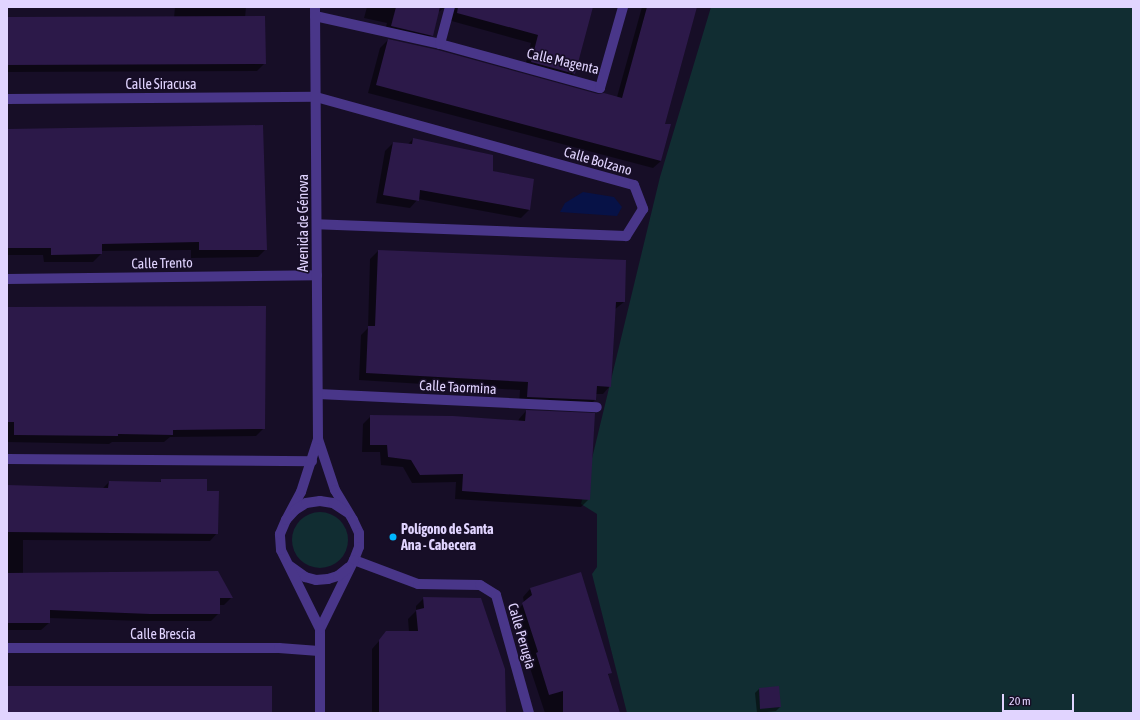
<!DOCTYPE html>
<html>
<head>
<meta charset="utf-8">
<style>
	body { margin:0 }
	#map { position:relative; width:1140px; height:720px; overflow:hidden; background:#170e27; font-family:"Asap Condensed",sans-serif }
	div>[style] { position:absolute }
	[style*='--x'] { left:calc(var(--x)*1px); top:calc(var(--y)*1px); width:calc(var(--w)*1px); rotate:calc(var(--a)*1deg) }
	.green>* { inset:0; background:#112d32 }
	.round { border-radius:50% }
	.water>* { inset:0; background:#071247 }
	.shadow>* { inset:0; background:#0007 }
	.building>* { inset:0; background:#2c1949 }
	.service>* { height:10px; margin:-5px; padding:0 5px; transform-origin:5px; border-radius:5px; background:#493689 }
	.tertiary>* { height:10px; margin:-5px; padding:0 5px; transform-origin:5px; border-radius:5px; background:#493689 }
	.dots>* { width:11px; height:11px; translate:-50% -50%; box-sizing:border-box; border:2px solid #170e27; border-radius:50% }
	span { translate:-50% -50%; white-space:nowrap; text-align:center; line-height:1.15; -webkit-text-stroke:3.5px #170e27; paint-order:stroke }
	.street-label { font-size:14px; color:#e1d4ff }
	.poi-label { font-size:14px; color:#e1d4ff; font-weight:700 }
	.left { translate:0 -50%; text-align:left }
	.frame { position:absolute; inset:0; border:8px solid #e1d4ff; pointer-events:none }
	.scale { position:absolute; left:1002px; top:694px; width:72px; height:18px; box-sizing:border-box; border:2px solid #e1d4ff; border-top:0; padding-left:5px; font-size:12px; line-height:14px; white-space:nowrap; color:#e1d4ff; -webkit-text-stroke:3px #170e27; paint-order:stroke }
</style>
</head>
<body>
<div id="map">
	<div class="green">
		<i style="clip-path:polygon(711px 7px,1133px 7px,1133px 713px,627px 713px,592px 574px,597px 567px,597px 514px,581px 504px,660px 177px)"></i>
		<i class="round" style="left:292px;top:512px;width:56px;height:56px"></i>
	</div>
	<div class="water">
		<i style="clip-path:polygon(583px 192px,614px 197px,622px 207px,617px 216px,560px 212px,565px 203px)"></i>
	</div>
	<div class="shadow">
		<i style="clip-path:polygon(175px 7px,246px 7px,245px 18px,265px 63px,257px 71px,7px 72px,7px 18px,174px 18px)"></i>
		<i style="clip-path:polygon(367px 7px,592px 7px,574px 74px,566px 82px,524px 70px,531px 43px,448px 20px,449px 13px,444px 8px,437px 13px,432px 35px,424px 43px,384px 34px,387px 23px,364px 18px)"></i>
		<i style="clip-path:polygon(642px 7px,696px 7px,663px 125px,661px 161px,653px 168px,368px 93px,380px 48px,388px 40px,598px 95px,617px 97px)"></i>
		<i style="clip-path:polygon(7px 130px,266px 249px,258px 257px,191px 258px,191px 250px,101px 251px,101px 254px,93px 262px,44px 262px,43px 255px,7px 255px)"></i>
		<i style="clip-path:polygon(413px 139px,492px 171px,533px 180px,529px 210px,521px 218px,418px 199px,410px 208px,376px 203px,385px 151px,393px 143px,408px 144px)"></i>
		<i style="clip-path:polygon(378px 251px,624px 302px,614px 310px,610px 386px,603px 394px,595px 394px,595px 400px,587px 408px,519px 405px,520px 390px,359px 380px,361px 335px,368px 328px,370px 259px)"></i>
		<i style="clip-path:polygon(7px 308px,264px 428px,256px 436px,170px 437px,164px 442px,112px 442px,109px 444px,7px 442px)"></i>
		<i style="clip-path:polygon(526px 411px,589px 499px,581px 507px,455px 499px,456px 482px,412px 483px,403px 467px,381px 465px,380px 452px,362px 452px,363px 424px,371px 416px,518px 422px,519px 419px)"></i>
		<i style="clip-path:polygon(162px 480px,206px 492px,217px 533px,210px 541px,23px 540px,23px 573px,232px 597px,224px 605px,219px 605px,219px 613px,211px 621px,142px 621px,49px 618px,49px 623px,41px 630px,7px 630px,7px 487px,102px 489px,109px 482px,159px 483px)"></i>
		<i style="clip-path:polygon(530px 589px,611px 672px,607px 676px,617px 713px,545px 713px,528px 662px,530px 659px,515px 612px,524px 603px,523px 597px)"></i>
		<i style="clip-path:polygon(424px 598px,505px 713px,372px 713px,372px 649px,387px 632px,409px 632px,408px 619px,416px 611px,416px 606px)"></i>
		<i style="clip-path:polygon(778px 687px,780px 707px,776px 711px,757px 713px,755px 693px,759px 689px)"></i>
	</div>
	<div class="building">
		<i style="clip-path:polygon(396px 7px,440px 7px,433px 36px,391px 26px)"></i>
		<i style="clip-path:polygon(458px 7px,593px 7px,575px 74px,531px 62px,538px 35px,457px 13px)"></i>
		<i style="clip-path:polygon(647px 7px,697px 7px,665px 124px,671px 124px,661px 161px,376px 85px,388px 39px,438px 50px,598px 94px,604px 93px,622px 98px)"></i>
		<i style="clip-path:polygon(265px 16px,266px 64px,7px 65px,7px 17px)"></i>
		<i style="clip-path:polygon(263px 125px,267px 250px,199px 250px,199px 242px,102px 244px,102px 254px,51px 255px,51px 248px,7px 248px,7px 129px)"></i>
		<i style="clip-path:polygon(413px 138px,493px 155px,493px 171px,534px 179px,530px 210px,420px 190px,419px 201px,383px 195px,393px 142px,412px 144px)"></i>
		<i style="clip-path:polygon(378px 250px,626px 260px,625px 302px,616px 302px,611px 387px,597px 386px,596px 400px,527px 397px,528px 382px,366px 373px,368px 326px,375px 326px)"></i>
		<i style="clip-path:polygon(266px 306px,265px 429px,173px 430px,173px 435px,118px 434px,118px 436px,14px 435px,14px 422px,7px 422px,7px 307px)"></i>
		<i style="clip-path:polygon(526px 410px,595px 413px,590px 500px,462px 491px,463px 474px,420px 475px,411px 460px,388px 457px,387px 445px,370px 445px,370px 415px,453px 416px,525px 421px)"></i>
		<i style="clip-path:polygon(161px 479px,207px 479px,207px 491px,219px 491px,218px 534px,7px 532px,7px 485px,108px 488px,109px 481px,161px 482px)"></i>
		<i style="clip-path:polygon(218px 571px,233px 598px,220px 598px,220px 614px,150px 614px,50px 610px,50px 623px,7px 623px,7px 573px)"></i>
		<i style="clip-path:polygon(581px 572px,612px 673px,608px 674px,620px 713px,563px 713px,563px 691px,549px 695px,536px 653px,538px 652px,522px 603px,532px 595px,530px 588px)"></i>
		<i style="clip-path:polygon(423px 597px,481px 598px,505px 669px,506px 713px,379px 713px,379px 640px,386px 631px,418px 631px,416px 610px,424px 608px)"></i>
		<i style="clip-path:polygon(7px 686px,272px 686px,272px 713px,7px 713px)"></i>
		<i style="clip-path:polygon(779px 686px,781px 707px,760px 709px,759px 688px)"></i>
	</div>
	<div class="service">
		<i style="--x:315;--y:16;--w:128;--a:12.6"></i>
		<i style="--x:440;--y:44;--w:166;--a:15.4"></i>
		<i style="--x:600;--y:88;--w:84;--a:-74.1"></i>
		<i style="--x:440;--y:44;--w:38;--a:-75"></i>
		<i style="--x:7;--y:99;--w:309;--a:-0.4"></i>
		<i style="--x:316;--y:97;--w:330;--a:15.5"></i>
		<i style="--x:634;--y:185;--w:26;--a:69"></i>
		<i style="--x:643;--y:209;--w:32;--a:122"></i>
		<i style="--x:626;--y:236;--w:309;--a:-177.8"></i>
		<i style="--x:7;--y:279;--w:310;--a:-0.7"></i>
		<i style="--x:318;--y:394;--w:279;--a:2.7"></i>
		<i style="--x:7;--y:459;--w:305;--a:0.4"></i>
		<i style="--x:354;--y:560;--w:68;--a:20.6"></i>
		<i style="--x:418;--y:584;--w:62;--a:0.9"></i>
		<i style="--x:480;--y:585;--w:19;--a:32"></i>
		<i style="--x:496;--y:595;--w:123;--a:74.4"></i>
		<i style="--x:7;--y:648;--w:272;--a:0"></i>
		<i style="--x:279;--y:648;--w:40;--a:4.3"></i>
	</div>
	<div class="tertiary">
		<i style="--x:318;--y:439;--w:54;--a:71.6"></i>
		<i style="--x:335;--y:490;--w:35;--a:59"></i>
		<i style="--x:353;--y:520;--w:14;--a:65"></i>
		<i style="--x:359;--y:533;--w:14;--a:90"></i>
		<i style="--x:359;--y:547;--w:14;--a:111"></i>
		<i style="--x:354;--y:560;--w:77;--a:116.2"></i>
		<i style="--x:320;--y:629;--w:84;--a:90"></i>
		<i style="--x:286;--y:520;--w:32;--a:-62"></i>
		<i style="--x:301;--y:492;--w:56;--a:-72.2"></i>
		<i style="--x:318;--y:439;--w:432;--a:-90.4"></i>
		<i style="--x:290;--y:566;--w:19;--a:36"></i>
		<i style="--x:305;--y:577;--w:11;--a:15"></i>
		<i style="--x:316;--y:580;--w:12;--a:-5"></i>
		<i style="--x:328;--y:579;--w:10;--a:-17"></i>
		<i style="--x:338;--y:576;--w:14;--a:-39"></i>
		<i style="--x:320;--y:629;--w:88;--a:-116.3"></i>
		<i style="--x:281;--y:550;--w:16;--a:-94"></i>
		<i style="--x:280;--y:534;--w:15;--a:-67"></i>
		<i style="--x:286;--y:520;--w:13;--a:-48"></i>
		<i style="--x:295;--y:510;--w:13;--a:-32"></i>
		<i style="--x:306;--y:503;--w:14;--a:-8"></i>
		<i style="--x:320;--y:501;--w:13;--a:9"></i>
		<i style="--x:333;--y:503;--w:17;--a:33"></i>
	</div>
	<div class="dots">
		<i style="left:393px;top:537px;background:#00b6ff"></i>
	</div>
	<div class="street-label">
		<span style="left:563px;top:61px;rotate:13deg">Calle Magenta</span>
		<span style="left:161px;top:84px">Calle Siracusa</span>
		<span style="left:598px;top:161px;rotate:16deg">Calle Bolzano</span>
		<span style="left:303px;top:223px;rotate:-90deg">Avenida de Génova</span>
		<span style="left:162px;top:263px;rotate:-1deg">Calle Trento</span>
		<span style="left:458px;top:387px;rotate:3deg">Calle Taormina</span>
		<span style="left:163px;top:634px">Calle Brescia</span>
		<span style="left:522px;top:636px;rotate:74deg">Calle Perugia</span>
	</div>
	<div class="poi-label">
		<span class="left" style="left:401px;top:537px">Polígono de Santa<br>Ana - Cabecera</span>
	</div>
	<div class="frame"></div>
	<div class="scale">20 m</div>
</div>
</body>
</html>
